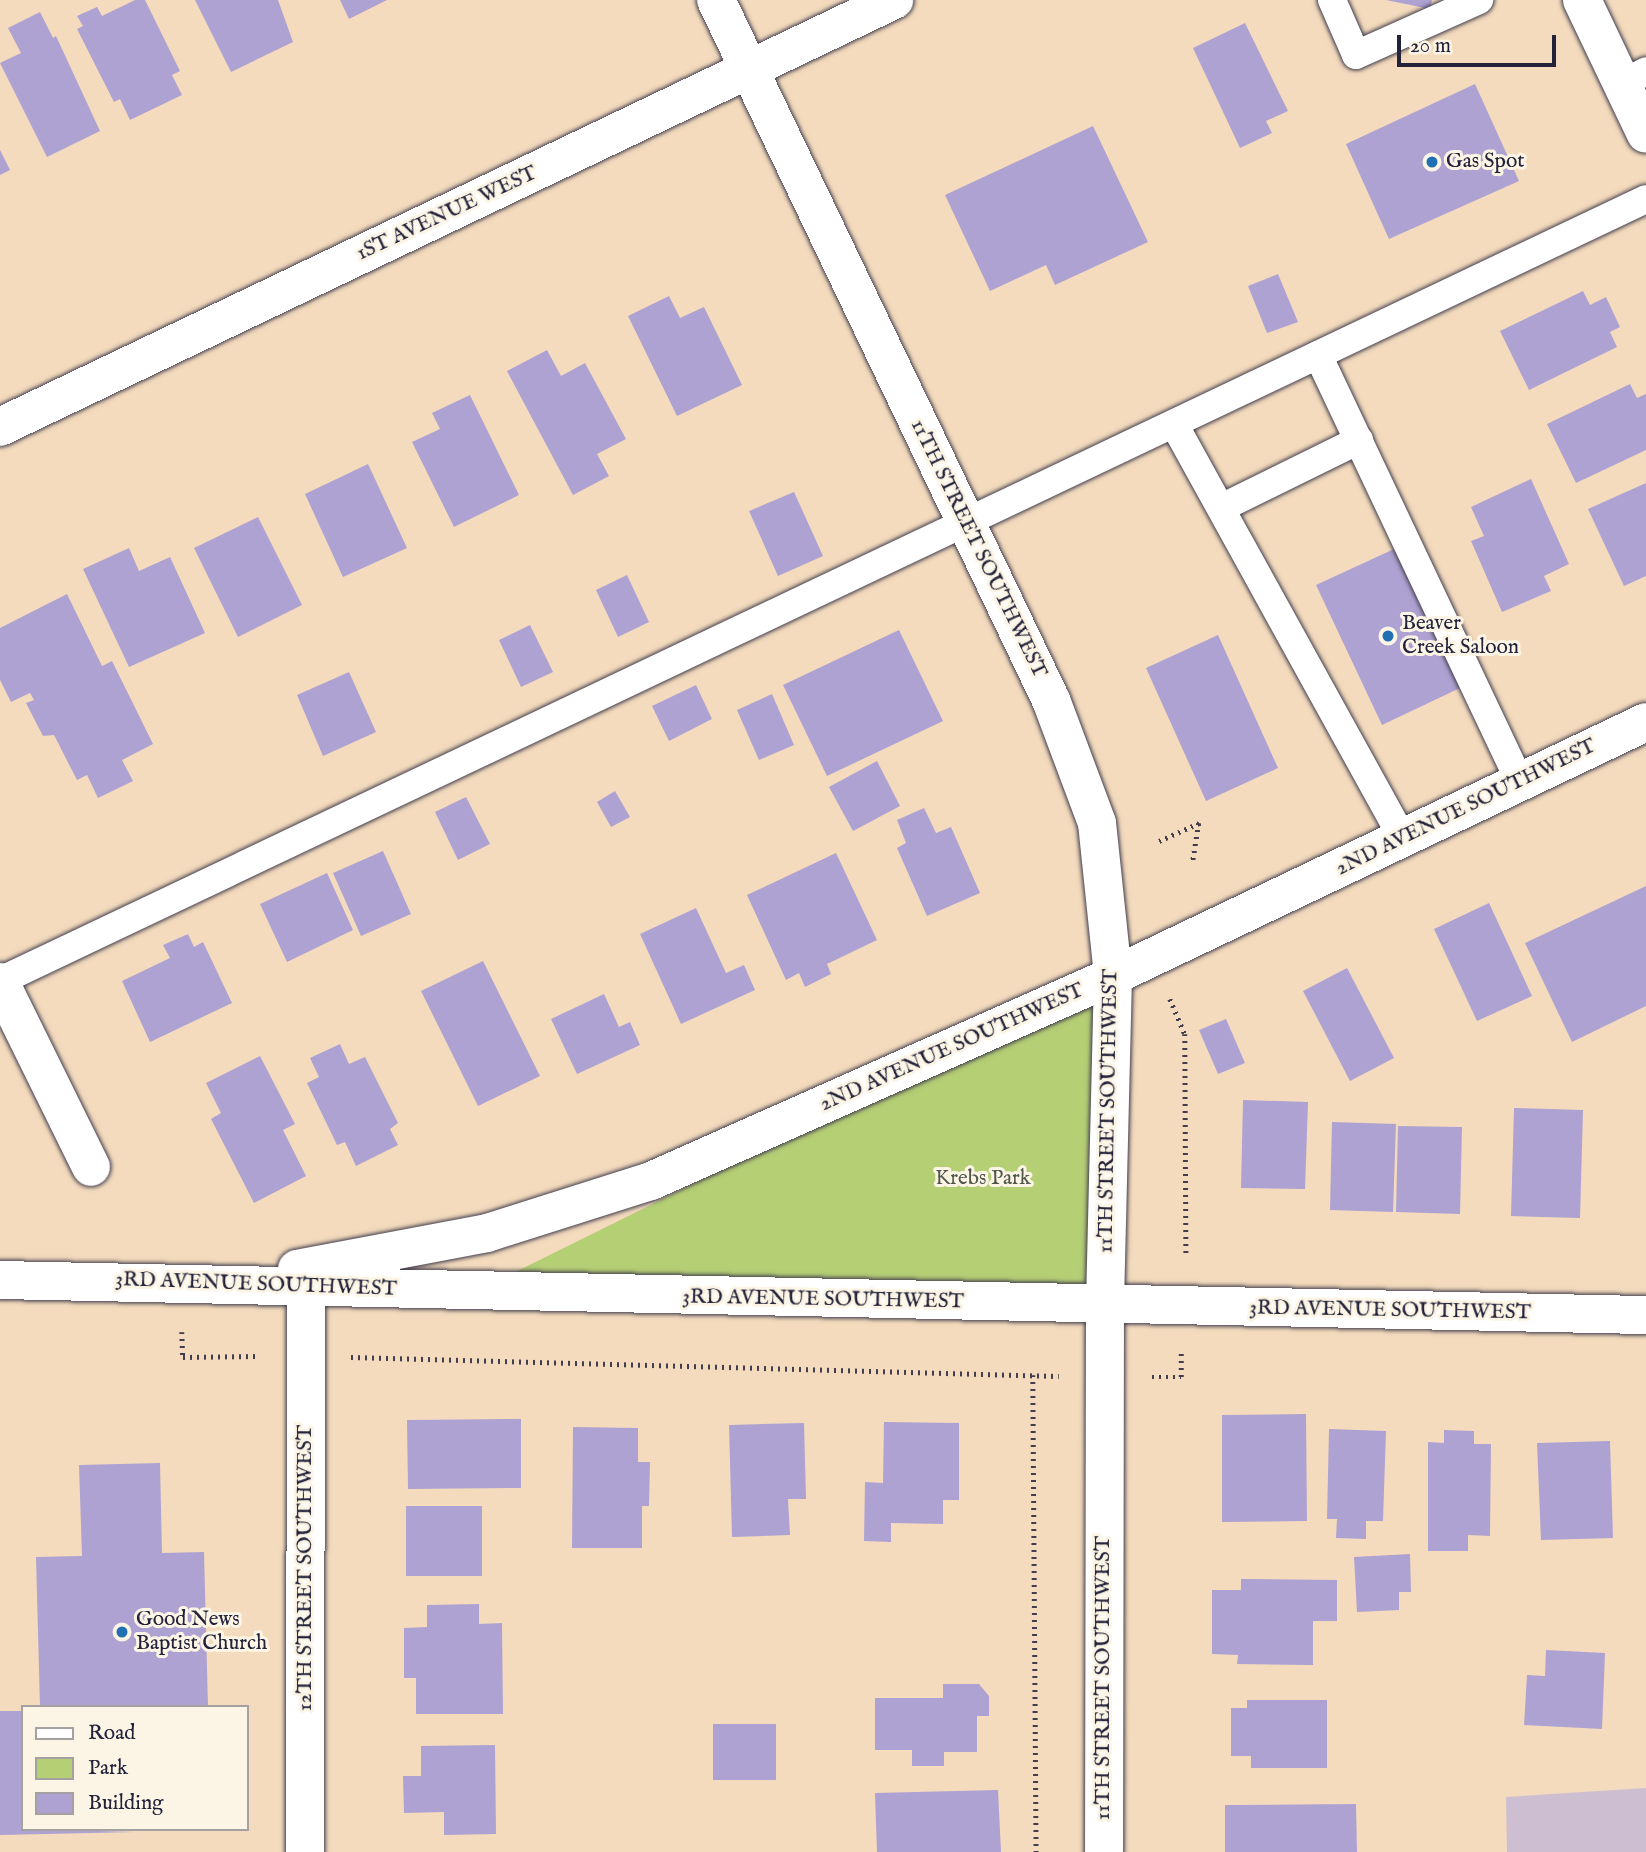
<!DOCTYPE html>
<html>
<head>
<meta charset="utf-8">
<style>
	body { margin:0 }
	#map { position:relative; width:1646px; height:1852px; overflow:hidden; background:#f4dbbd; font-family:"IM FELL English",serif }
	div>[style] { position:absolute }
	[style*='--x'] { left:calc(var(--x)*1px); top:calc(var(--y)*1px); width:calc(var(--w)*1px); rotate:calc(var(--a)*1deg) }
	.industrial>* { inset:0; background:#cdbed2 }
	.green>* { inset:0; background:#b5cf75 }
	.building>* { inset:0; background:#aea2d2 }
	.path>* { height:4.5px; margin-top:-2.25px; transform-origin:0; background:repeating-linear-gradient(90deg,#423e4e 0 2px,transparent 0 7px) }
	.roads { filter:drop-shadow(0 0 2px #423e4e) drop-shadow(0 0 2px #423e4e) }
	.lane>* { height:28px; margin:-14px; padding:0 14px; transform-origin:14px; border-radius:14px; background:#fff }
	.street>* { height:38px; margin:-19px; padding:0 19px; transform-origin:19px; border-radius:19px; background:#fff }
	.secondary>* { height:38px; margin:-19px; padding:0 19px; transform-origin:19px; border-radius:19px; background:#fff }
	.primary>* { height:38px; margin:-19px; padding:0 19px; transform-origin:19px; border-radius:19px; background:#fff }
	.dots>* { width:19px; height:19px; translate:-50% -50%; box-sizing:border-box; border:4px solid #fcf5e5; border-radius:50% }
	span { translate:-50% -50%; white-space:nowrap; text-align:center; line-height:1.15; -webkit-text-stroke:6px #fcf5e5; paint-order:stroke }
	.poi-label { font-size:21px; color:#22223b }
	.left { translate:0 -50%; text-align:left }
	.street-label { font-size:21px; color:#22223b }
	.park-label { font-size:21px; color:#4e564c }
	.legend { position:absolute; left:21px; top:1705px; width:228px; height:126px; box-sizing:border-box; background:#fcf5e5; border:2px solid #a5a1a1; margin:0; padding:9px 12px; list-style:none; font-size:21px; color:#22223b }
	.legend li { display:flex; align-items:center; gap:14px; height:35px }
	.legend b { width:35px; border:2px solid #a5a1a1 }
	.scale { position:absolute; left:1397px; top:35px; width:159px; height:32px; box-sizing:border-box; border:4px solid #22223b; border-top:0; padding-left:9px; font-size:21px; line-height:24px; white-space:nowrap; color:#22223b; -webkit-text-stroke:5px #fcf5e5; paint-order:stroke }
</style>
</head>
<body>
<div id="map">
	<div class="industrial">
		<i style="clip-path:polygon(1646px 1788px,1646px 1852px,1507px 1852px,1506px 1797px)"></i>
	</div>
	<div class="green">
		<i style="clip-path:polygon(1113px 976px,1105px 1305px,473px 1293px)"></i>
	</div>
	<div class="building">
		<i style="clip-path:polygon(135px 0,145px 0,180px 71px,172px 75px,182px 95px,130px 120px,120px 99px,114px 102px,77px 29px,83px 26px,77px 16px,97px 7px,102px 16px)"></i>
		<i style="clip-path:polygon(195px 0,278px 0,293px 42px,231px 72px)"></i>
		<i style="clip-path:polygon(340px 0,387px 0,349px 19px)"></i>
		<i style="clip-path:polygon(1386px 0,1432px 0,1430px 9px)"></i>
		<i style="clip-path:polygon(40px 12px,53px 38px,56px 36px,100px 131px,47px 157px,0 63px,21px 53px,8px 28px)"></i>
		<i style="clip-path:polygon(1245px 23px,1288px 111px,1266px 121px,1272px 133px,1240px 148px,1193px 48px)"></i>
		<i style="clip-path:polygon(1475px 84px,1519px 181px,1389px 239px,1346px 144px)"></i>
		<i style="clip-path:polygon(1093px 126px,1148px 242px,1055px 285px,1046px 265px,990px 291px,945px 195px)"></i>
		<i style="clip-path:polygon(0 150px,10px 170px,0 175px)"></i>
		<i style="clip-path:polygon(1278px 274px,1298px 322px,1267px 333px,1248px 286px)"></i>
		<i style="clip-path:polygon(1583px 291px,1590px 305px,1606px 297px,1620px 327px,1610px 332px,1617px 347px,1529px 390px,1500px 331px)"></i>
		<i style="clip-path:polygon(669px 296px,680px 318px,704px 307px,742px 385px,677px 416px,628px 316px)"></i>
		<i style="clip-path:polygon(547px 350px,561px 376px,585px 363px,626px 439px,597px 454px,609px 476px,573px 495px,507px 371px)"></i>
		<i style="clip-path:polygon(1630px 384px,1637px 398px,1646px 394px,1646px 450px,1576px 483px,1547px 424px)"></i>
		<i style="clip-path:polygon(470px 395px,519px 495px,454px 527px,412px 442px,440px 429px,432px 413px)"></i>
		<i style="clip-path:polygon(368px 464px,407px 548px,343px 577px,305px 494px)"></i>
		<i style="clip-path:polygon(1531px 479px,1569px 564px,1544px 576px,1551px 591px,1502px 612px,1471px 541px,1484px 536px,1471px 507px)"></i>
		<i style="clip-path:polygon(1646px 483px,1646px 576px,1624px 586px,1588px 509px)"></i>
		<i style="clip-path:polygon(794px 492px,823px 556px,778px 576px,749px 511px)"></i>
		<i style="clip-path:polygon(258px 517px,302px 605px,238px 637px,194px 548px)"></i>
		<i style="clip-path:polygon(129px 548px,139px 571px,170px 557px,205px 633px,129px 667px,83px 569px)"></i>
		<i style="clip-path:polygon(1394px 549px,1460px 688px,1382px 725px,1316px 585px)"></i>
		<i style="clip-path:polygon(627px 575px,649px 622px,618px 637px,596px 590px)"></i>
		<i style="clip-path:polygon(67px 594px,102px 666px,112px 661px,153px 744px,122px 760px,133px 781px,98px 798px,87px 775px,77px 780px,54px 735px,43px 736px,26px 703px,34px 700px,30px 693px,11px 702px,0 680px,0 628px)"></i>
		<i style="clip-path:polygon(530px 625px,553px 672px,521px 687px,499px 640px)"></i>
		<i style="clip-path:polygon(899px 630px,943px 721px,827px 776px,783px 685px)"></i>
		<i style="clip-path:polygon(1218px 635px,1278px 768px,1206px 801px,1146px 668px)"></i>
		<i style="clip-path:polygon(349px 672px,376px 732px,323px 756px,297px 695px)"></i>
		<i style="clip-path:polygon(696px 685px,712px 719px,669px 741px,652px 706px)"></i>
		<i style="clip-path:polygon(772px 694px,794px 745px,759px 760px,737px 710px)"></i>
		<i style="clip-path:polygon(877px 761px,900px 806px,853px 831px,829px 787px)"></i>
		<i style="clip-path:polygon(615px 791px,630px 817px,611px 827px,597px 802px)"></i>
		<i style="clip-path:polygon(466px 797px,490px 844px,458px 860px,435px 812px)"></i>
		<i style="clip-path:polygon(924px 808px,936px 833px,951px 827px,980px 893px,927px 916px,897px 848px,906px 843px,897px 820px)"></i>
		<i style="clip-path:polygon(383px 851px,411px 914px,361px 936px,333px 873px)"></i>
		<i style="clip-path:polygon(836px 853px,877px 940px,827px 964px,831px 974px,805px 987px,799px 973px,786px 980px,747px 895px)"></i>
		<i style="clip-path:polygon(327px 873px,353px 930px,287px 962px,260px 904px)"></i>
		<i style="clip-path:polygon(1646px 886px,1646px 1006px,1572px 1042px,1525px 943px)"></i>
		<i style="clip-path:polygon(1489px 903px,1532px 996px,1477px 1021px,1434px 929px)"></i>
		<i style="clip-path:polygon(696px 908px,726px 973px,744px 965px,755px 990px,681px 1024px,640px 934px)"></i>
		<i style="clip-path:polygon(188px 934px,194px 947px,203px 942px,232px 1003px,150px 1042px,122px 981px,170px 958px,163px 945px)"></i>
		<i style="clip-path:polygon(483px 961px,540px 1076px,478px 1106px,421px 991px)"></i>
		<i style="clip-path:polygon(1347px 968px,1394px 1058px,1350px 1081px,1303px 991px)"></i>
		<i style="clip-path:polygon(604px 994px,619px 1027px,630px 1022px,640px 1045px,577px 1074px,551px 1019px)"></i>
		<i style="clip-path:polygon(1226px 1019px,1245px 1063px,1218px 1074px,1199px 1030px)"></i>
		<i style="clip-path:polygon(340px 1044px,349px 1064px,365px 1057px,398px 1123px,390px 1129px,398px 1145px,356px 1166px,345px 1142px,337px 1145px,307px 1083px,319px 1077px,310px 1058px)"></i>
		<i style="clip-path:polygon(260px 1056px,295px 1124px,283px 1130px,306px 1176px,254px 1203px,211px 1119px,221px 1113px,206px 1083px)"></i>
		<i style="clip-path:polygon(1243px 1100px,1308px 1102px,1305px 1189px,1241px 1188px)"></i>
		<i style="clip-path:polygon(1514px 1108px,1583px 1110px,1580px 1218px,1511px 1216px)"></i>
		<i style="clip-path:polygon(1332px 1122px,1396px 1124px,1393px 1212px,1330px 1210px)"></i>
		<i style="clip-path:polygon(1398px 1126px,1462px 1127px,1460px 1214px,1396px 1212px)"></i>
		<i style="clip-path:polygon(1306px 1414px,1307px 1521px,1222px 1522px,1222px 1415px)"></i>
		<i style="clip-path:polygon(521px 1419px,521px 1488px,408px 1489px,407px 1420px)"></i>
		<i style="clip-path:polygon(884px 1422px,959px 1423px,959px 1500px,943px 1500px,943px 1524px,891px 1523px,891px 1542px,864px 1541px,865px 1482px,883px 1483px)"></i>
		<i style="clip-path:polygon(804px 1423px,806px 1499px,788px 1499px,790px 1535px,732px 1537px,729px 1425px)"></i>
		<i style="clip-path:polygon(573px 1427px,638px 1428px,638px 1462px,650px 1462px,649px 1506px,642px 1506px,642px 1548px,572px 1548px)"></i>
		<i style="clip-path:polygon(1329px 1429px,1386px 1431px,1383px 1521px,1366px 1521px,1366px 1539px,1336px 1538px,1337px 1519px,1327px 1519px)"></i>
		<i style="clip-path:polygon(1444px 1430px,1474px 1431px,1474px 1444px,1491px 1444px,1490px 1536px,1468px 1535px,1468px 1551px,1428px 1551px,1428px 1442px,1444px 1443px)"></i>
		<i style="clip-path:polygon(1610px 1441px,1613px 1538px,1541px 1540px,1537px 1443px)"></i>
		<i style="clip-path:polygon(160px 1463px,162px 1553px,204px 1552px,208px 1707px,40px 1707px,36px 1557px,82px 1556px,79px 1465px)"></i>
		<i style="clip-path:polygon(406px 1506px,482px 1506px,482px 1576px,406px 1576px)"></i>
		<i style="clip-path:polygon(1410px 1554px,1411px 1592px,1399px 1592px,1399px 1610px,1357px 1612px,1354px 1557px)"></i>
		<i style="clip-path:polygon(1241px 1579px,1337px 1580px,1337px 1621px,1313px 1621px,1313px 1665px,1237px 1664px,1238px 1655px,1212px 1654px,1212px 1590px,1241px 1590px)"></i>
		<i style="clip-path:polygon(479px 1604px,479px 1624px,502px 1623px,503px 1714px,416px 1714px,416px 1678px,404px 1678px,404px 1628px,427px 1627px,427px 1605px)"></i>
		<i style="clip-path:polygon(1546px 1650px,1605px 1653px,1602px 1729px,1524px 1725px,1527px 1675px,1545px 1676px)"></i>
		<i style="clip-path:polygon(943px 1684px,979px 1684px,989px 1696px,989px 1716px,977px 1716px,977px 1752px,944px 1752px,944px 1766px,912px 1766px,912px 1750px,875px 1750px,875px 1698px,943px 1698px)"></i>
		<i style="clip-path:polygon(1247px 1700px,1327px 1700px,1327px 1768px,1251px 1768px,1251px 1756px,1231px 1756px,1231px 1708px,1247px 1708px)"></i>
		<i style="clip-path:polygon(0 1711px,23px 1711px,23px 1829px,136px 1832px,0 1835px)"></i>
		<i style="clip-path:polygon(713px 1724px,776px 1724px,776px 1780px,713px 1780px)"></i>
		<i style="clip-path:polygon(495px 1745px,496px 1834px,444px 1835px,444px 1812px,404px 1813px,403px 1776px,421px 1776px,421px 1746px)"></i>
		<i style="clip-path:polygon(998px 1790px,1001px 1852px,877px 1852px,875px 1793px)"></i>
		<i style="clip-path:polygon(1356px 1804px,1357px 1852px,1225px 1852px,1225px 1805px)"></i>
	</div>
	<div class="path">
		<i style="--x:1159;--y:841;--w:44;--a:-24.2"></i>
		<i style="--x:1199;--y:823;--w:39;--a:99"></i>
		<i style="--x:1170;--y:999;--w:38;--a:67"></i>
		<i style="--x:1185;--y:1034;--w:223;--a:89.7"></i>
		<i style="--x:182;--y:1332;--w:25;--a:88"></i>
		<i style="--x:183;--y:1357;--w:75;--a:-0.8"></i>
		<i style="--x:351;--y:1357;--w:708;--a:1.54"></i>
		<i style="--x:1033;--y:1375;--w:477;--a:89.6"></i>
		<i style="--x:1152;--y:1377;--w:29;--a:0"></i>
		<i style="--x:1181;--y:1377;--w:26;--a:-90"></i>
	</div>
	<div class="roads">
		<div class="lane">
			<i style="--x:1332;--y:0;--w:60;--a:66.4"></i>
			<i style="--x:1356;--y:55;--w:135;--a:-24.1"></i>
			<i style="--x:1622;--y:84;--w:27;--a:-28"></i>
			<i style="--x:1318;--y:355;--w:472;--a:64.7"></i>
			<i style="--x:1174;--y:424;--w:473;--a:61.1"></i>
			<i style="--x:1221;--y:508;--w:154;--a:-26.2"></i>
			<i style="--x:0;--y:981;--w:1822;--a:-25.41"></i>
		</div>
		<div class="street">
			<i style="--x:716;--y:0;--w:776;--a:64.43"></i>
			<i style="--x:1051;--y:700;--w:131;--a:69.5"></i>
			<i style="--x:1097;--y:823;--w:154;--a:84"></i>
			<i style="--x:1113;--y:976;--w:329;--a:91.4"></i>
			<i style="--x:1105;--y:1305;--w:547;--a:90.1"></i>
			<i style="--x:1582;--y:0;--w:148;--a:64.5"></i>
			<i style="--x:0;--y:982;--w:206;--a:63.8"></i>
			<i style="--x:305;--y:1852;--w:568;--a:-89.9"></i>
		</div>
		<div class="secondary">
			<i style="--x:297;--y:1269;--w:193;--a:-10.7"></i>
			<i style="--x:487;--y:1233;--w:172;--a:-17.6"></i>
			<i style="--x:651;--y:1181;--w:505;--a:-23.93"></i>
			<i style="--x:1113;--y:976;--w:590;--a:-25.48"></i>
			<i style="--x:0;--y:1280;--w:1646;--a:1.22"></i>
		</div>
		<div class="primary">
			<i style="--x:0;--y:427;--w:991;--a:-25.53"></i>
		</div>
	</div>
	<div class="dots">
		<i style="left:1432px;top:162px;background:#1f6fb2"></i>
		<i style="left:1388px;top:636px;background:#1f6fb2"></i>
		<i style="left:122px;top:1632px;background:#1f6fb2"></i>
	</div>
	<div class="poi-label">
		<span class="left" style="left:1446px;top:162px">Gas Spot</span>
		<span class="left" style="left:1402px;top:636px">Beaver<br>Creek Saloon</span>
		<span class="left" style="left:136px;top:1632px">Good News<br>Baptist Church</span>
	</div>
	<div class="street-label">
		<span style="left:447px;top:214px;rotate:-25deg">1ST AVENUE WEST</span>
		<span style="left:978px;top:549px;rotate:64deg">11TH STREET SOUTHWEST</span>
		<span style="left:1466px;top:808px;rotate:-26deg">2ND AVENUE SOUTHWEST</span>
		<span style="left:952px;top:1048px;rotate:-24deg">2ND AVENUE SOUTHWEST</span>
		<span style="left:1109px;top:1111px;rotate:-89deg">11TH STREET SOUTHWEST</span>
		<span style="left:256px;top:1285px;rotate:2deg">3RD AVENUE SOUTHWEST</span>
		<span style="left:823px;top:1300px;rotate:1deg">3RD AVENUE SOUTHWEST</span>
		<span style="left:1390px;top:1311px;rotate:1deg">3RD AVENUE SOUTHWEST</span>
		<span style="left:306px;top:1568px;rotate:-90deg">12TH STREET SOUTHWEST</span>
		<span style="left:1104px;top:1678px;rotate:-90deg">11TH STREET SOUTHWEST</span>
	</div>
	<div class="park-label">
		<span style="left:983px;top:1179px">Krebs Park</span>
	</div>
	<ul class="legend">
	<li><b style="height:9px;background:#fff"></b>Road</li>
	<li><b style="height:19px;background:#b5cf75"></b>Park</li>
	<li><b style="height:19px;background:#aea2d2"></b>Building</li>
	</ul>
	<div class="scale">20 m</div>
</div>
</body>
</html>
